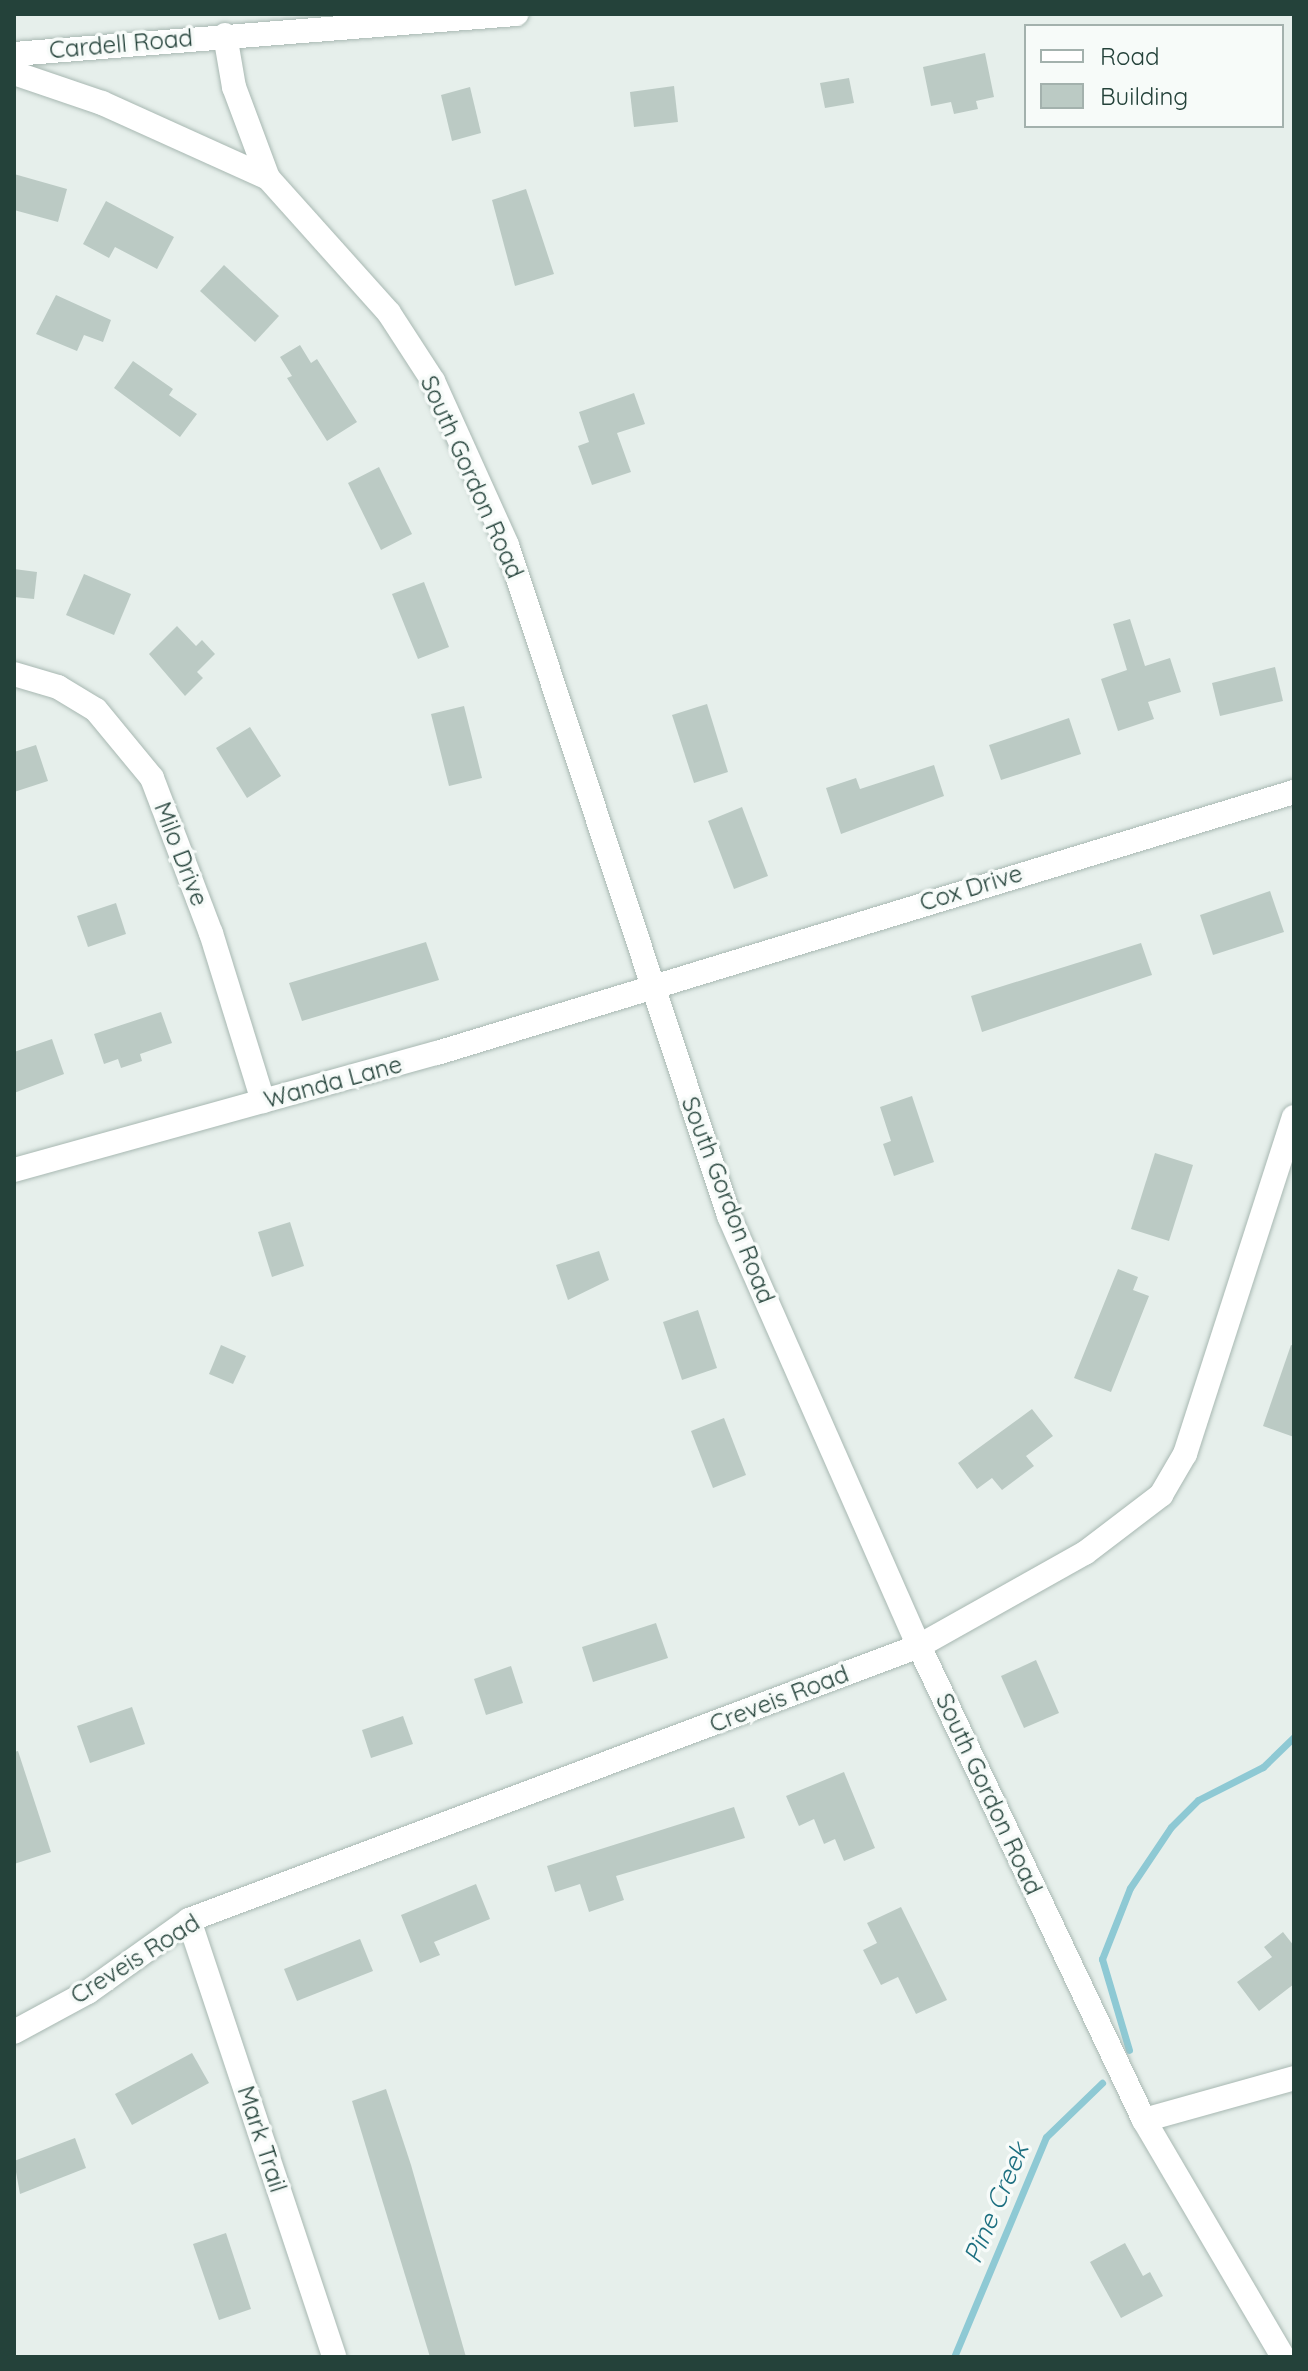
<!DOCTYPE html>
<html>
<head>
<meta charset="utf-8">
<style>
	body { margin:0 }
	#map { position:relative; width:1308px; height:2371px; overflow:hidden; background:#e6efeb; font-family:Quicksand,sans-serif }
	div>[style] { position:absolute }
	[style*='--x'] { left:calc(var(--x)*1px); top:calc(var(--y)*1px); width:calc(var(--w)*1px); rotate:calc(var(--a)*1deg) }
	.stream>* { height:7px; margin:-3.5px; padding:0 3.5px; transform-origin:3.5px; border-radius:3.5px; background:#8ec9d4 }
	.building>* { inset:0; background:#bbcac4 }
	.roads { filter:drop-shadow(0 0 2px #a8b8b2) drop-shadow(0 0 2px #a8b8b2) }
	.street>* { height:24px; margin:-12px; padding:0 12px; transform-origin:12px; border-radius:12px; background:#fff }
	.secondary>* { height:24px; margin:-12px; padding:0 12px; transform-origin:12px; border-radius:12px; background:#fff }
	span { translate:-50% -50%; white-space:nowrap; text-align:center; line-height:1.15; -webkit-text-stroke:7px #f7fbf9; paint-order:stroke }
	.street-label { font-size:24px; color:#24423a }
	.water-label { font-size:26px; color:#1c6f80; font-style:italic }
	.frame { position:absolute; inset:0; border:16px solid #24423a; pointer-events:none }
	.legend { position:absolute; left:1024px; top:24px; width:260px; height:104px; box-sizing:border-box; background:#f7fbf9; border:2px solid #a3b1ad; margin:0; padding:10px 14px; list-style:none; font-size:24px; color:#24423a }
	.legend li { display:flex; align-items:center; gap:16px; height:40px }
	.legend b { width:40px; border:2px solid #a3b1ad }
</style>
</head>
<body>
<div id="map">
	<div class="stream">
		<i style="--x:1129;--y:2050;--w:95;--a:-106.5"></i>
		<i style="--x:1102;--y:1959;--w:76;--a:-68.5"></i>
		<i style="--x:1130;--y:1888;--w:73;--a:-56.1"></i>
		<i style="--x:1171;--y:1827;--w:38;--a:-45"></i>
		<i style="--x:1198;--y:1800;--w:73;--a:-26.9"></i>
		<i style="--x:1263;--y:1767;--w:43;--a:-44.1"></i>
		<i style="--x:954;--y:2357;--w:238;--a:-67.3"></i>
		<i style="--x:1046;--y:2137;--w:78;--a:-44"></i>
	</div>
	<div class="building">
		<i style="clip-path:polygon(985px 53px,994px 97px,976px 101px,978px 109px,954px 114px,951px 102px,931px 106px,923px 67px)"></i>
		<i style="clip-path:polygon(849px 78px,854px 103px,825px 108px,820px 83px)"></i>
		<i style="clip-path:polygon(674px 86px,678px 122px,634px 127px,630px 92px)"></i>
		<i style="clip-path:polygon(470px 87px,481px 133px,452px 141px,441px 95px)"></i>
		<i style="clip-path:polygon(14px 174px,67px 189px,58px 222px,14px 210px)"></i>
		<i style="clip-path:polygon(526px 189px,554px 274px,515px 286px,492px 200px)"></i>
		<i style="clip-path:polygon(106px 201px,174px 237px,157px 269px,115px 247px,109px 258px,83px 244px)"></i>
		<i style="clip-path:polygon(224px 265px,279px 316px,255px 342px,200px 291px)"></i>
		<i style="clip-path:polygon(56px 295px,111px 320px,103px 342px,84px 335px,77px 351px,36px 334px)"></i>
		<i style="clip-path:polygon(300px 345px,311px 363px,317px 359px,357px 422px,327px 441px,287px 378px,292px 376px,280px 357px)"></i>
		<i style="clip-path:polygon(133px 361px,173px 389px,169px 395px,197px 414px,180px 437px,114px 388px)"></i>
		<i style="clip-path:polygon(634px 393px,645px 424px,617px 433px,631px 472px,592px 485px,578px 446px,589px 442px,579px 412px)"></i>
		<i style="clip-path:polygon(379px 467px,412px 534px,381px 550px,348px 483px)"></i>
		<i style="clip-path:polygon(14px 569px,37px 572px,34px 599px,14px 597px)"></i>
		<i style="clip-path:polygon(84px 574px,131px 594px,114px 635px,66px 615px)"></i>
		<i style="clip-path:polygon(424px 582px,449px 647px,418px 659px,392px 594px)"></i>
		<i style="clip-path:polygon(1130px 619px,1145px 666px,1170px 658px,1181px 692px,1148px 702px,1154px 719px,1118px 731px,1101px 679px,1127px 670px,1113px 624px)"></i>
		<i style="clip-path:polygon(177px 626px,196px 646px,202px 640px,215px 654px,197px 672px,203px 678px,185px 696px,149px 654px)"></i>
		<i style="clip-path:polygon(1275px 667px,1283px 701px,1220px 716px,1212px 683px)"></i>
		<i style="clip-path:polygon(707px 704px,728px 772px,694px 783px,672px 715px)"></i>
		<i style="clip-path:polygon(464px 706px,482px 778px,449px 786px,431px 714px)"></i>
		<i style="clip-path:polygon(1069px 718px,1081px 754px,1001px 780px,989px 745px)"></i>
		<i style="clip-path:polygon(250px 727px,281px 776px,247px 798px,216px 748px)"></i>
		<i style="clip-path:polygon(36px 745px,48px 781px,14px 792px,14px 752px)"></i>
		<i style="clip-path:polygon(934px 765px,944px 796px,841px 834px,826px 788px,856px 778px,860px 789px)"></i>
		<i style="clip-path:polygon(742px 807px,768px 876px,734px 889px,708px 821px)"></i>
		<i style="clip-path:polygon(1270px 891px,1284px 932px,1213px 955px,1200px 915px)"></i>
		<i style="clip-path:polygon(116px 903px,126px 934px,88px 947px,77px 916px)"></i>
		<i style="clip-path:polygon(426px 942px,439px 980px,302px 1021px,289px 983px)"></i>
		<i style="clip-path:polygon(1141px 943px,1152px 975px,982px 1032px,971px 996px)"></i>
		<i style="clip-path:polygon(161px 1012px,172px 1043px,140px 1054px,142px 1061px,121px 1068px,118px 1059px,104px 1064px,94px 1034px)"></i>
		<i style="clip-path:polygon(52px 1039px,64px 1074px,14px 1093px,14px 1052px)"></i>
		<i style="clip-path:polygon(912px 1096px,934px 1162px,894px 1176px,883px 1144px,891px 1141px,880px 1107px)"></i>
		<i style="clip-path:polygon(1155px 1153px,1193px 1165px,1169px 1241px,1131px 1229px)"></i>
		<i style="clip-path:polygon(290px 1222px,304px 1266px,272px 1277px,258px 1232px)"></i>
		<i style="clip-path:polygon(599px 1251px,609px 1280px,568px 1300px,556px 1265px)"></i>
		<i style="clip-path:polygon(1118px 1269px,1138px 1277px,1133px 1290px,1149px 1296px,1111px 1392px,1074px 1378px)"></i>
		<i style="clip-path:polygon(698px 1310px,717px 1368px,682px 1380px,663px 1322px)"></i>
		<i style="clip-path:polygon(221px 1345px,246px 1356px,233px 1384px,209px 1374px)"></i>
		<i style="clip-path:polygon(1291px 1345px,1294px 1346px,1294px 1437px,1263px 1426px)"></i>
		<i style="clip-path:polygon(1032px 1409px,1053px 1436px,1026px 1456px,1034px 1466px,1002px 1490px,992px 1478px,977px 1489px,958px 1463px)"></i>
		<i style="clip-path:polygon(724px 1418px,746px 1475px,713px 1488px,691px 1431px)"></i>
		<i style="clip-path:polygon(656px 1623px,668px 1658px,593px 1682px,582px 1647px)"></i>
		<i style="clip-path:polygon(1036px 1660px,1059px 1713px,1024px 1728px,1001px 1676px)"></i>
		<i style="clip-path:polygon(511px 1666px,523px 1703px,486px 1715px,474px 1679px)"></i>
		<i style="clip-path:polygon(132px 1707px,145px 1744px,90px 1763px,77px 1726px)"></i>
		<i style="clip-path:polygon(403px 1716px,413px 1744px,371px 1758px,362px 1730px)"></i>
		<i style="clip-path:polygon(18px 1751px,51px 1852px,14px 1864px,14px 1752px)"></i>
		<i style="clip-path:polygon(844px 1772px,875px 1848px,844px 1861px,835px 1839px,824px 1844px,814px 1819px,799px 1826px,786px 1796px)"></i>
		<i style="clip-path:polygon(734px 1807px,745px 1838px,616px 1876px,624px 1900px,589px 1912px,580px 1884px,555px 1892px,547px 1866px)"></i>
		<i style="clip-path:polygon(476px 1884px,490px 1919px,434px 1942px,440px 1955px,420px 1963px,401px 1915px)"></i>
		<i style="clip-path:polygon(901px 1907px,947px 2000px,916px 2014px,898px 1977px,881px 1985px,863px 1950px,877px 1943px,867px 1923px)"></i>
		<i style="clip-path:polygon(1283px 1932px,1294px 1946px,1294px 1984px,1259px 2011px,1237px 1982px,1272px 1957px,1264px 1947px)"></i>
		<i style="clip-path:polygon(360px 1939px,373px 1971px,297px 2001px,284px 1969px)"></i>
		<i style="clip-path:polygon(192px 2053px,209px 2083px,132px 2125px,115px 2094px)"></i>
		<i style="clip-path:polygon(386px 2089px,411px 2165px,466px 2357px,430px 2357px,352px 2101px)"></i>
		<i style="clip-path:polygon(75px 2138px,86px 2168px,20px 2194px,14px 2161px)"></i>
		<i style="clip-path:polygon(226px 2233px,251px 2309px,219px 2320px,193px 2244px)"></i>
		<i style="clip-path:polygon(1125px 2243px,1143px 2276px,1150px 2272px,1163px 2296px,1121px 2318px,1090px 2262px)"></i>
	</div>
	<div class="roads">
		<div class="street">
			<i style="--x:14;--y:674;--w:46;--a:16.5"></i>
			<i style="--x:58;--y:687;--w:44;--a:31.2"></i>
			<i style="--x:96;--y:710;--w:88;--a:50.5"></i>
			<i style="--x:152;--y:778;--w:166;--a:69.2"></i>
			<i style="--x:211;--y:933;--w:176;--a:72.8"></i>
			<i style="--x:14;--y:1170;--w:439;--a:-15.5"></i>
			<i style="--x:437;--y:1053;--w:896;--a:-16.94"></i>
			<i style="--x:189;--y:1920;--w:460;--a:71.6"></i>
			<i style="--x:14;--y:2032;--w:84;--a:-28.4"></i>
			<i style="--x:88;--y:1992;--w:124;--a:-35.5"></i>
			<i style="--x:189;--y:1920;--w:780;--a:-20.57"></i>
			<i style="--x:919;--y:1646;--w:190;--a:-29.3"></i>
			<i style="--x:1085;--y:1553;--w:96;--a:-37.3"></i>
			<i style="--x:1161;--y:1495;--w:48;--a:-59.7"></i>
			<i style="--x:1185;--y:1454;--w:354;--a:-72.1"></i>
			<i style="--x:1144;--y:2120;--w:156;--a:-15.6"></i>
		</div>
		<div class="secondary">
			<i style="--x:225;--y:35;--w:53;--a:80.2"></i>
			<i style="--x:234;--y:87;--w:97;--a:69.5"></i>
			<i style="--x:268;--y:178;--w:181;--a:48.1"></i>
			<i style="--x:389;--y:313;--w:81;--a:57.1"></i>
			<i style="--x:433;--y:381;--w:180;--a:65.7"></i>
			<i style="--x:507;--y:545;--w:707;--a:71.69"></i>
			<i style="--x:729;--y:1216;--w:470;--a:66.2"></i>
			<i style="--x:919;--y:1646;--w:525;--a:64.61"></i>
			<i style="--x:1144;--y:2120;--w:275;--a:59.6"></i>
			<i style="--x:14;--y:54;--w:504;--a:-4.56"></i>
			<i style="--x:14;--y:73;--w:93;--a:18.8"></i>
			<i style="--x:102;--y:103;--w:182;--a:24.3"></i>
		</div>
	</div>
	<div class="street-label">
		<span style="left:121px;top:44px;rotate:-5deg">Cardell Road</span>
		<span style="left:472px;top:477px;rotate:66deg">South Gordon Road</span>
		<span style="left:181px;top:854px;rotate:69deg">Milo Drive</span>
		<span style="left:971px;top:888px;rotate:-17deg">Cox Drive</span>
		<span style="left:333px;top:1082px;rotate:-15deg">Wanda Lane</span>
		<span style="left:728px;top:1200px;rotate:69deg">South Gordon Road</span>
		<span style="left:779px;top:1699px;rotate:-21deg">Creveis Road</span>
		<span style="left:989px;top:1794px;rotate:65deg">South Gordon Road</span>
		<span style="left:135px;top:1959px;rotate:-32deg">Creveis Road</span>
		<span style="left:262px;top:2139px;rotate:72deg">Mark Trail</span>
	</div>
	<div class="water-label">
		<span style="left:996px;top:2203px;rotate:-67deg">Pine Creek</span>
	</div>
	<div class="frame"></div>
	<ul class="legend">
	<li><b style="height:10px;background:#fff"></b>Road</li>
	<li><b style="height:22px;background:#bbcac4"></b>Building</li>
	</ul>
</div>
</body>
</html>
